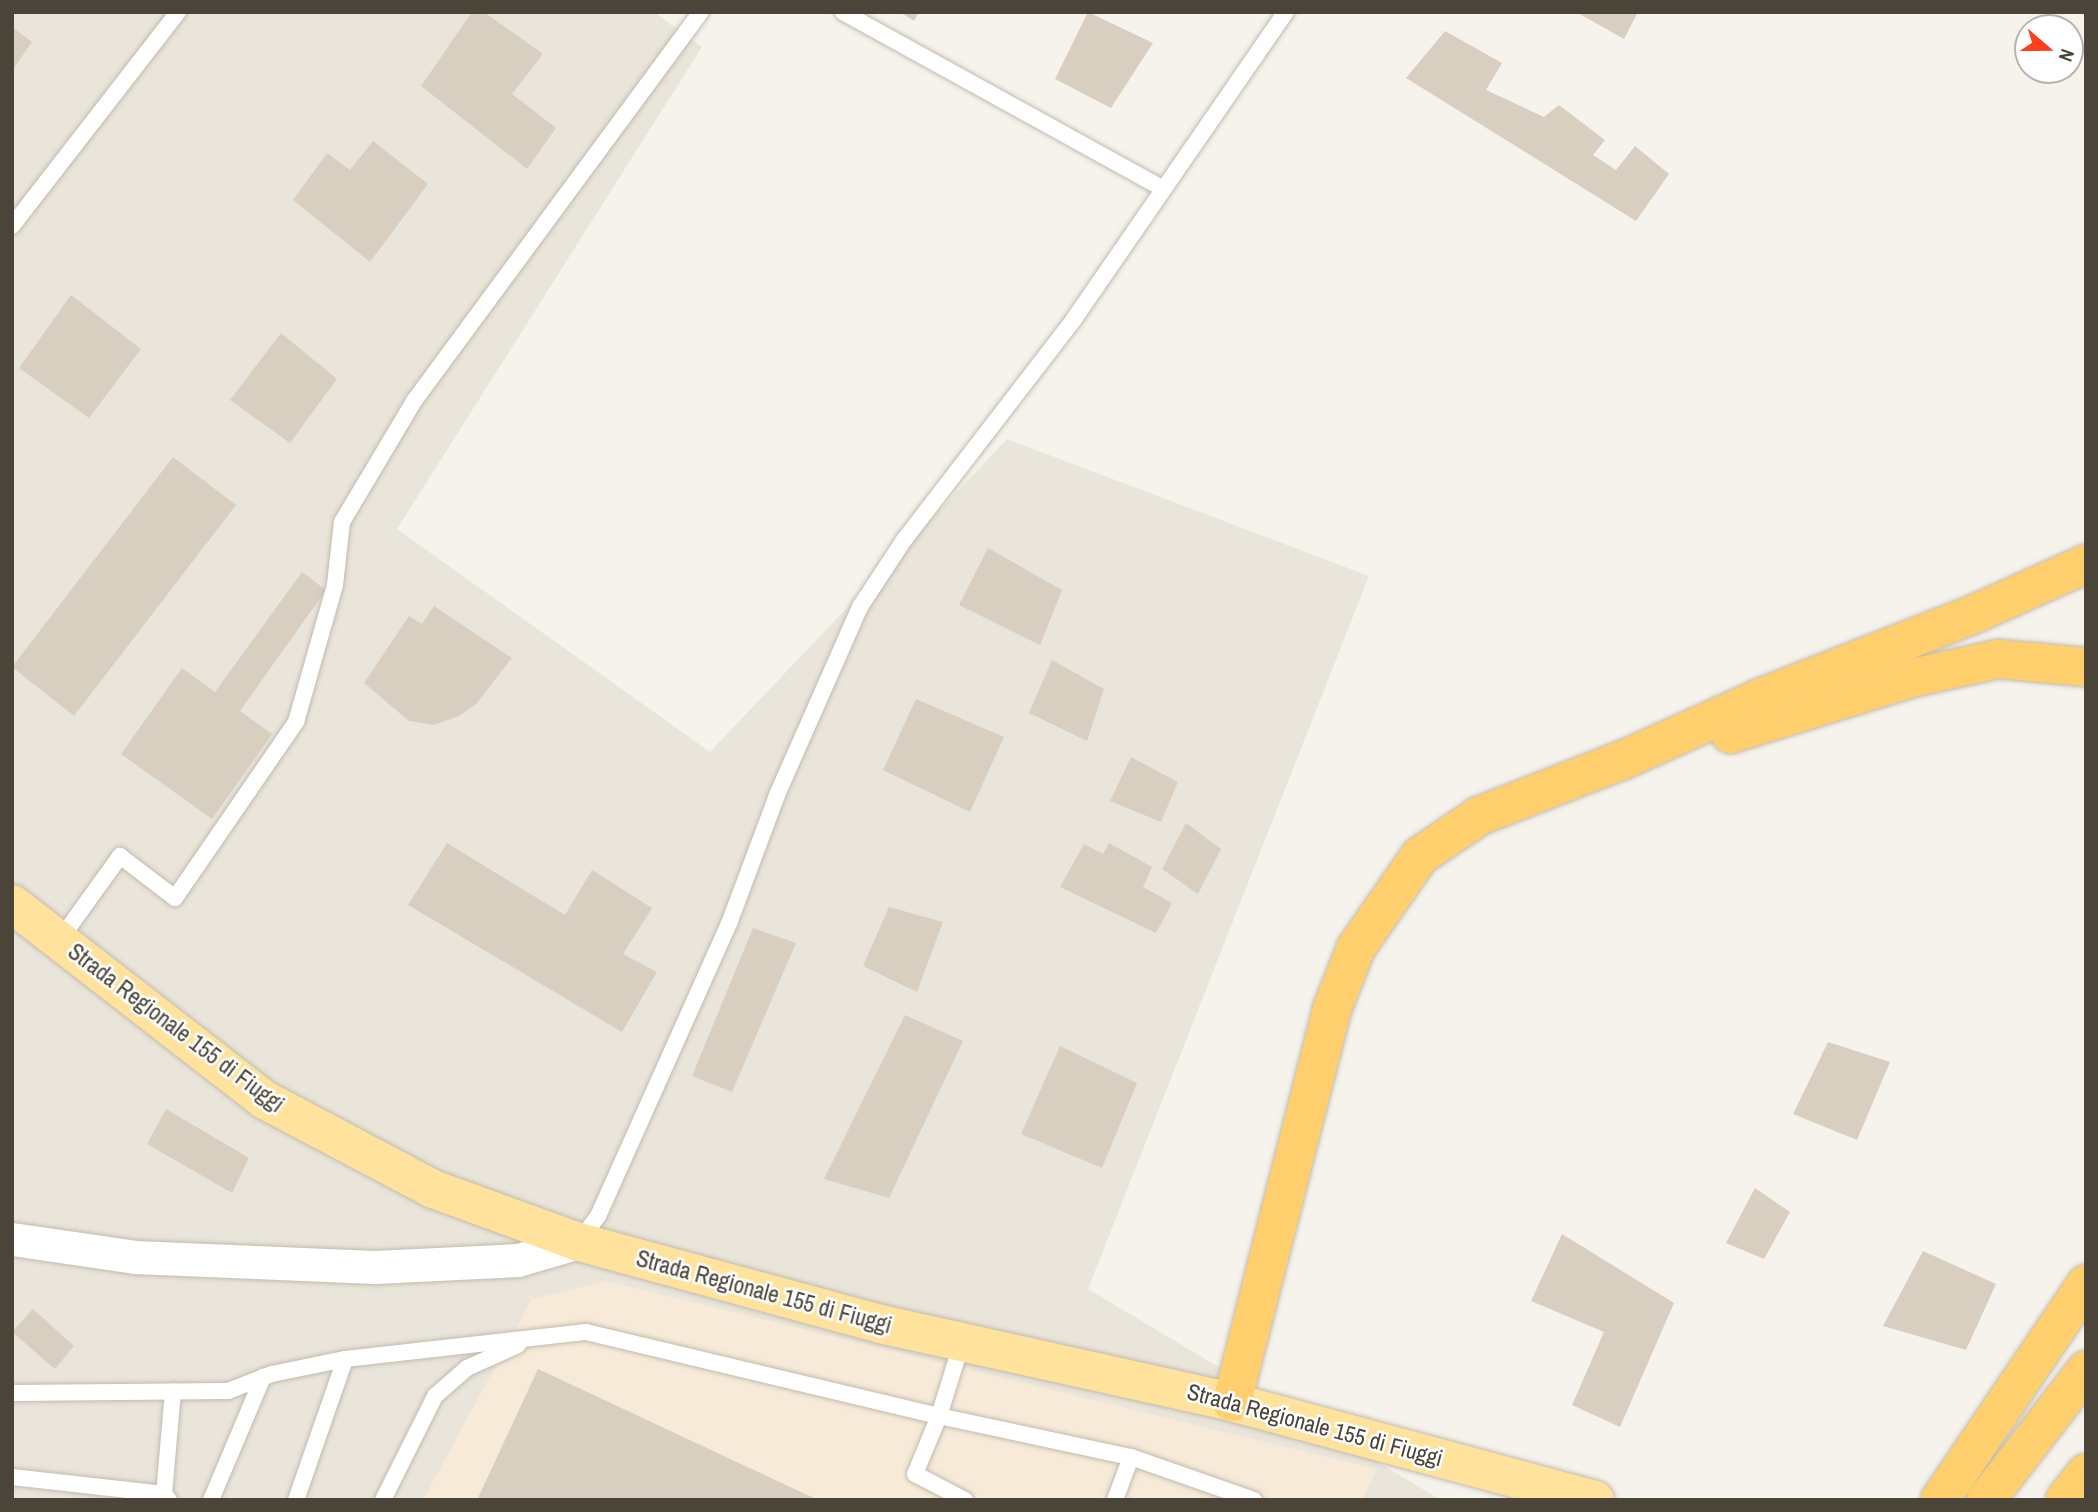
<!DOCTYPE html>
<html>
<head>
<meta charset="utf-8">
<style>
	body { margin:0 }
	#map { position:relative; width:2098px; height:1512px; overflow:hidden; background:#f6f3ec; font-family:"Archivo Narrow",sans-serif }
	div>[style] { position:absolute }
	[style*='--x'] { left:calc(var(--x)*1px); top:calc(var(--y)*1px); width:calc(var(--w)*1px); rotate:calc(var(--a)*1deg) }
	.residential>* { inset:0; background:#eae5da }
	.commercial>* { inset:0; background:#f7ead8 }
	.building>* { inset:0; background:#d8cfc1 }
	.roads { filter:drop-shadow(0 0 2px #c2bbae) drop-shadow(0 0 2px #c2bbae) }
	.lane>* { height:16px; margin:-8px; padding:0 8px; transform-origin:8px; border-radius:8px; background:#fff }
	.street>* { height:33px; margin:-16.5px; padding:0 16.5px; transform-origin:16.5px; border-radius:16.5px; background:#fff }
	.primary>* { height:38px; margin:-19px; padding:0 19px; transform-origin:19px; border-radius:19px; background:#ffe39c }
	.highway>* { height:38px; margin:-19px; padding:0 19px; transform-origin:19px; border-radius:19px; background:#ffcf6e }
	span { translate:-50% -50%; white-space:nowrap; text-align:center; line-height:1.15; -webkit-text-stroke:5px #fff; paint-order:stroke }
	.street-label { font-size:23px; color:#4b4439 }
	.frame { position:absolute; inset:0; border:14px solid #4b4439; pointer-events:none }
	.north { position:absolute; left:2014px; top:14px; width:70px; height:70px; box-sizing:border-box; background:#fff; border:2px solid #b7b4b0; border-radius:50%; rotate:110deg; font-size:19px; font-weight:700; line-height:28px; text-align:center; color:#4b4439 }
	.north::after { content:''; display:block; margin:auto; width:24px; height:32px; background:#fc3f1d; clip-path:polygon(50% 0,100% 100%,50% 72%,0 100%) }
</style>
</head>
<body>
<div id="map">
	<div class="residential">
		<i style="clip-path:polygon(12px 12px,654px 12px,702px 47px,397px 529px,710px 752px,1007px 439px,1369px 576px,1088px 1289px,1441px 1500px,12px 1500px)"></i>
	</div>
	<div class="commercial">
		<i style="clip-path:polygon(606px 1281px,1377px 1469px,1362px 1500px,423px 1500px,532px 1299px)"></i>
	</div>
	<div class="building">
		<i style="clip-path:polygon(472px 12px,484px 12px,543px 54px,512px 94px,556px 128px,527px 169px,421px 86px)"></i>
		<i style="clip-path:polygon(900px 12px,919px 12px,914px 21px)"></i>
		<i style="clip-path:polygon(1088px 12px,1153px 43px,1111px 108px,1055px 79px)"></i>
		<i style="clip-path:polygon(1576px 12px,1638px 12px,1624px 39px)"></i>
		<i style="clip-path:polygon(12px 27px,32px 42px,12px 71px)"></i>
		<i style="clip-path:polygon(1445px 31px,1502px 63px,1486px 90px,1544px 117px,1559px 105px,1605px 140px,1593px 155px,1616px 170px,1635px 146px,1669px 174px,1636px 221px,1406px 78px)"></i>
		<i style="clip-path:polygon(373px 141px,428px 184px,370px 262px,293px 200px,327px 153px,350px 170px)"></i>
		<i style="clip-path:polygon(71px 295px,141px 349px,89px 418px,19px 368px)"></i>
		<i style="clip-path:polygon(281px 333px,337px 379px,290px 443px,230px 400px)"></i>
		<i style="clip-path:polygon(173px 457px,236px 505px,74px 716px,12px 667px)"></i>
		<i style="clip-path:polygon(988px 548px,1062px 590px,1040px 645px,959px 605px)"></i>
		<i style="clip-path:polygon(302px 572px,326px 590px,240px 711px,272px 734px,212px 819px,121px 754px,182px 668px,215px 692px)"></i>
		<i style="clip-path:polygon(434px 606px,512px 658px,476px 704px,459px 716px,434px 725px,409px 721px,364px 683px,409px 616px,422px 624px)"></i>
		<i style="clip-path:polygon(1052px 660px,1104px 689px,1087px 741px,1029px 713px)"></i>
		<i style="clip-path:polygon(916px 699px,1004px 737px,970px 812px,883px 770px)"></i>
		<i style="clip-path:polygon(1131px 757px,1178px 782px,1161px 822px,1110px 801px)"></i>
		<i style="clip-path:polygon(1186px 823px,1221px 849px,1198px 894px,1162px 869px)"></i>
		<i style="clip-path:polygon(447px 843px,565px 915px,592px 870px,652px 908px,623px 954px,657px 972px,622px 1032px,408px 905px)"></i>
		<i style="clip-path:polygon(1109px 843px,1152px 867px,1143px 887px,1172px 903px,1156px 933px,1060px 887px,1084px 844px,1103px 854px)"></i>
		<i style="clip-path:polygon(889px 907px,943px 922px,917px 992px,863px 966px)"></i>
		<i style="clip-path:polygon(753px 928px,796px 943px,732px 1092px,692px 1076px)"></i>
		<i style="clip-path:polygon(905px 1015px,963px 1041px,889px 1198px,824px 1179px)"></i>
		<i style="clip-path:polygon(1828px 1042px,1890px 1062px,1857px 1140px,1793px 1114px)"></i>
		<i style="clip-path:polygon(1060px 1046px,1137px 1083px,1102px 1168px,1021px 1134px)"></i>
		<i style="clip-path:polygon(166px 1109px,249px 1158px,232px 1193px,147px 1144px)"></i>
		<i style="clip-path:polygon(1755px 1188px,1790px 1212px,1764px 1259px,1726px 1243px)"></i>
		<i style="clip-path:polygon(1562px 1234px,1674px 1303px,1620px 1427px,1572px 1405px,1604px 1332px,1531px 1301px)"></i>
		<i style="clip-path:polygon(1923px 1251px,1996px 1284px,1966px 1350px,1883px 1326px)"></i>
		<i style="clip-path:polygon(33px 1309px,74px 1346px,55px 1369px,12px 1332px)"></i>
		<i style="clip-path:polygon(538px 1369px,818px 1500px,477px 1500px)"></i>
	</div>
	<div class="roads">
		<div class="lane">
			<i style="--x:843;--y:12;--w:366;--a:28.9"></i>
			<i style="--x:12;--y:226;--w:271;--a:-52.2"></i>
			<i style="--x:59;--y:941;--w:105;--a:-54.3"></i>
			<i style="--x:120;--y:856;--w:69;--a:37.4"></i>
			<i style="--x:175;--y:898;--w:214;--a:-55.5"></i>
			<i style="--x:296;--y:722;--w:142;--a:-74.1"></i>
			<i style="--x:335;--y:585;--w:63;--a:-83.7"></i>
			<i style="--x:342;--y:522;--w:141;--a:-59.2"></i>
			<i style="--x:414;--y:401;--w:483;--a:-53.6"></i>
			<i style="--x:579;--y:1242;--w:34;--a:-54"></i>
			<i style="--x:599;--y:1214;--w:321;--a:-65.9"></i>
			<i style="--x:730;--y:921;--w:134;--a:-69.5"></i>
			<i style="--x:777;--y:795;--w:206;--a:-66.2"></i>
			<i style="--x:860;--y:607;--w:80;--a:-56.7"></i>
			<i style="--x:904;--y:540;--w:279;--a:-52.4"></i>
			<i style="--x:1074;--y:319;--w:373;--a:-55.4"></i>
			<i style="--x:12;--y:1393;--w:216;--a:-0.5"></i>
			<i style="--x:228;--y:1391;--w:47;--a:-21.1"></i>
			<i style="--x:272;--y:1374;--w:75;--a:-11.6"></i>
			<i style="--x:1131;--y:1457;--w:130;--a:19.3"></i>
			<i style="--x:12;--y:1477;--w:153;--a:6.4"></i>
			<i style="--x:164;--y:1494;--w:8;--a:50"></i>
			<i style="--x:164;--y:1494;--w:103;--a:-85"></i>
			<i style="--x:211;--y:1500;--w:134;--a:-67.1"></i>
			<i style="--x:296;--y:1500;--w:149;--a:-70.8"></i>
			<i style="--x:345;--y:1359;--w:243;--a:-6.4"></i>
			<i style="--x:586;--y:1332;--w:363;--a:13.4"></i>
			<i style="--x:939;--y:1416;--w:77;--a:-72.7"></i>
			<i style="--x:383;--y:1500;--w:116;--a:-63.4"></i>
			<i style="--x:435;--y:1396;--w:43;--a:-41.2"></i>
			<i style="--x:467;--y:1368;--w:56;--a:-24.3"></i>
			<i style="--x:965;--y:1500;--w:56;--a:-152.5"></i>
			<i style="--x:915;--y:1474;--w:63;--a:-67.5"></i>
			<i style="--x:939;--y:1416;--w:196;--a:12.1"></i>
			<i style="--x:1131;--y:1457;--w:46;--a:110.4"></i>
		</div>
		<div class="street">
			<i style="--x:12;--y:1239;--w:124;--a:8.3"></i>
			<i style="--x:135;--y:1257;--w:240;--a:2.4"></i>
			<i style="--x:375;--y:1267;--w:143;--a:-2.8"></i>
			<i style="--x:518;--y:1260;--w:64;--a:-16.4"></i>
		</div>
		<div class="primary">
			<i style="--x:12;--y:904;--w:318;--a:37.8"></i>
			<i style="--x:263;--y:1099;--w:192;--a:27.9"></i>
			<i style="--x:433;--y:1189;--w:155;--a:20"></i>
			<i style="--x:579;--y:1242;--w:317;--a:15.2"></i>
			<i style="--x:885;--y:1325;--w:355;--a:12.5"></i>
			<i style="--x:1232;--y:1402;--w:376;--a:15.1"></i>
		</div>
		<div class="highway">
			<i style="--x:1730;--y:734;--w:190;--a:-17.1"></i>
			<i style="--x:1912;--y:678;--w:88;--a:-12.5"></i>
			<i style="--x:1998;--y:659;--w:88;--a:5.2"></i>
			<i style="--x:1232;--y:1402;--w:406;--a:-75.7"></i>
			<i style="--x:1332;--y:1009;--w:66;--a:-68.5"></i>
			<i style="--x:1356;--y:948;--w:112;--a:-55.2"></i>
			<i style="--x:1420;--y:856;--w:71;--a:-34.1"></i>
			<i style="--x:1479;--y:816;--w:155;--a:-21.3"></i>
			<i style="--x:1623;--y:760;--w:150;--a:-24.3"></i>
			<i style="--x:1760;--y:698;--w:235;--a:-21.4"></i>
			<i style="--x:1979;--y:612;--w:117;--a:-24.2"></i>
			<i style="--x:1940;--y:1500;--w:261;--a:-55.9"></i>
			<i style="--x:1986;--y:1500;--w:164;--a:-52.4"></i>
			<i style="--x:2065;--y:1500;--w:34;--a:-52"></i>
		</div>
	</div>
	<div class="street-label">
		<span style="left:176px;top:1028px;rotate:37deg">Strada Regionale 155 di Fiuggi</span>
		<span style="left:764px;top:1292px;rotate:15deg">Strada Regionale 155 di Fiuggi</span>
		<span style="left:1315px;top:1425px;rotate:15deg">Strada Regionale 155 di Fiuggi</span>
	</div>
	<div class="frame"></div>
	<div class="north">N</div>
</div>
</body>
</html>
